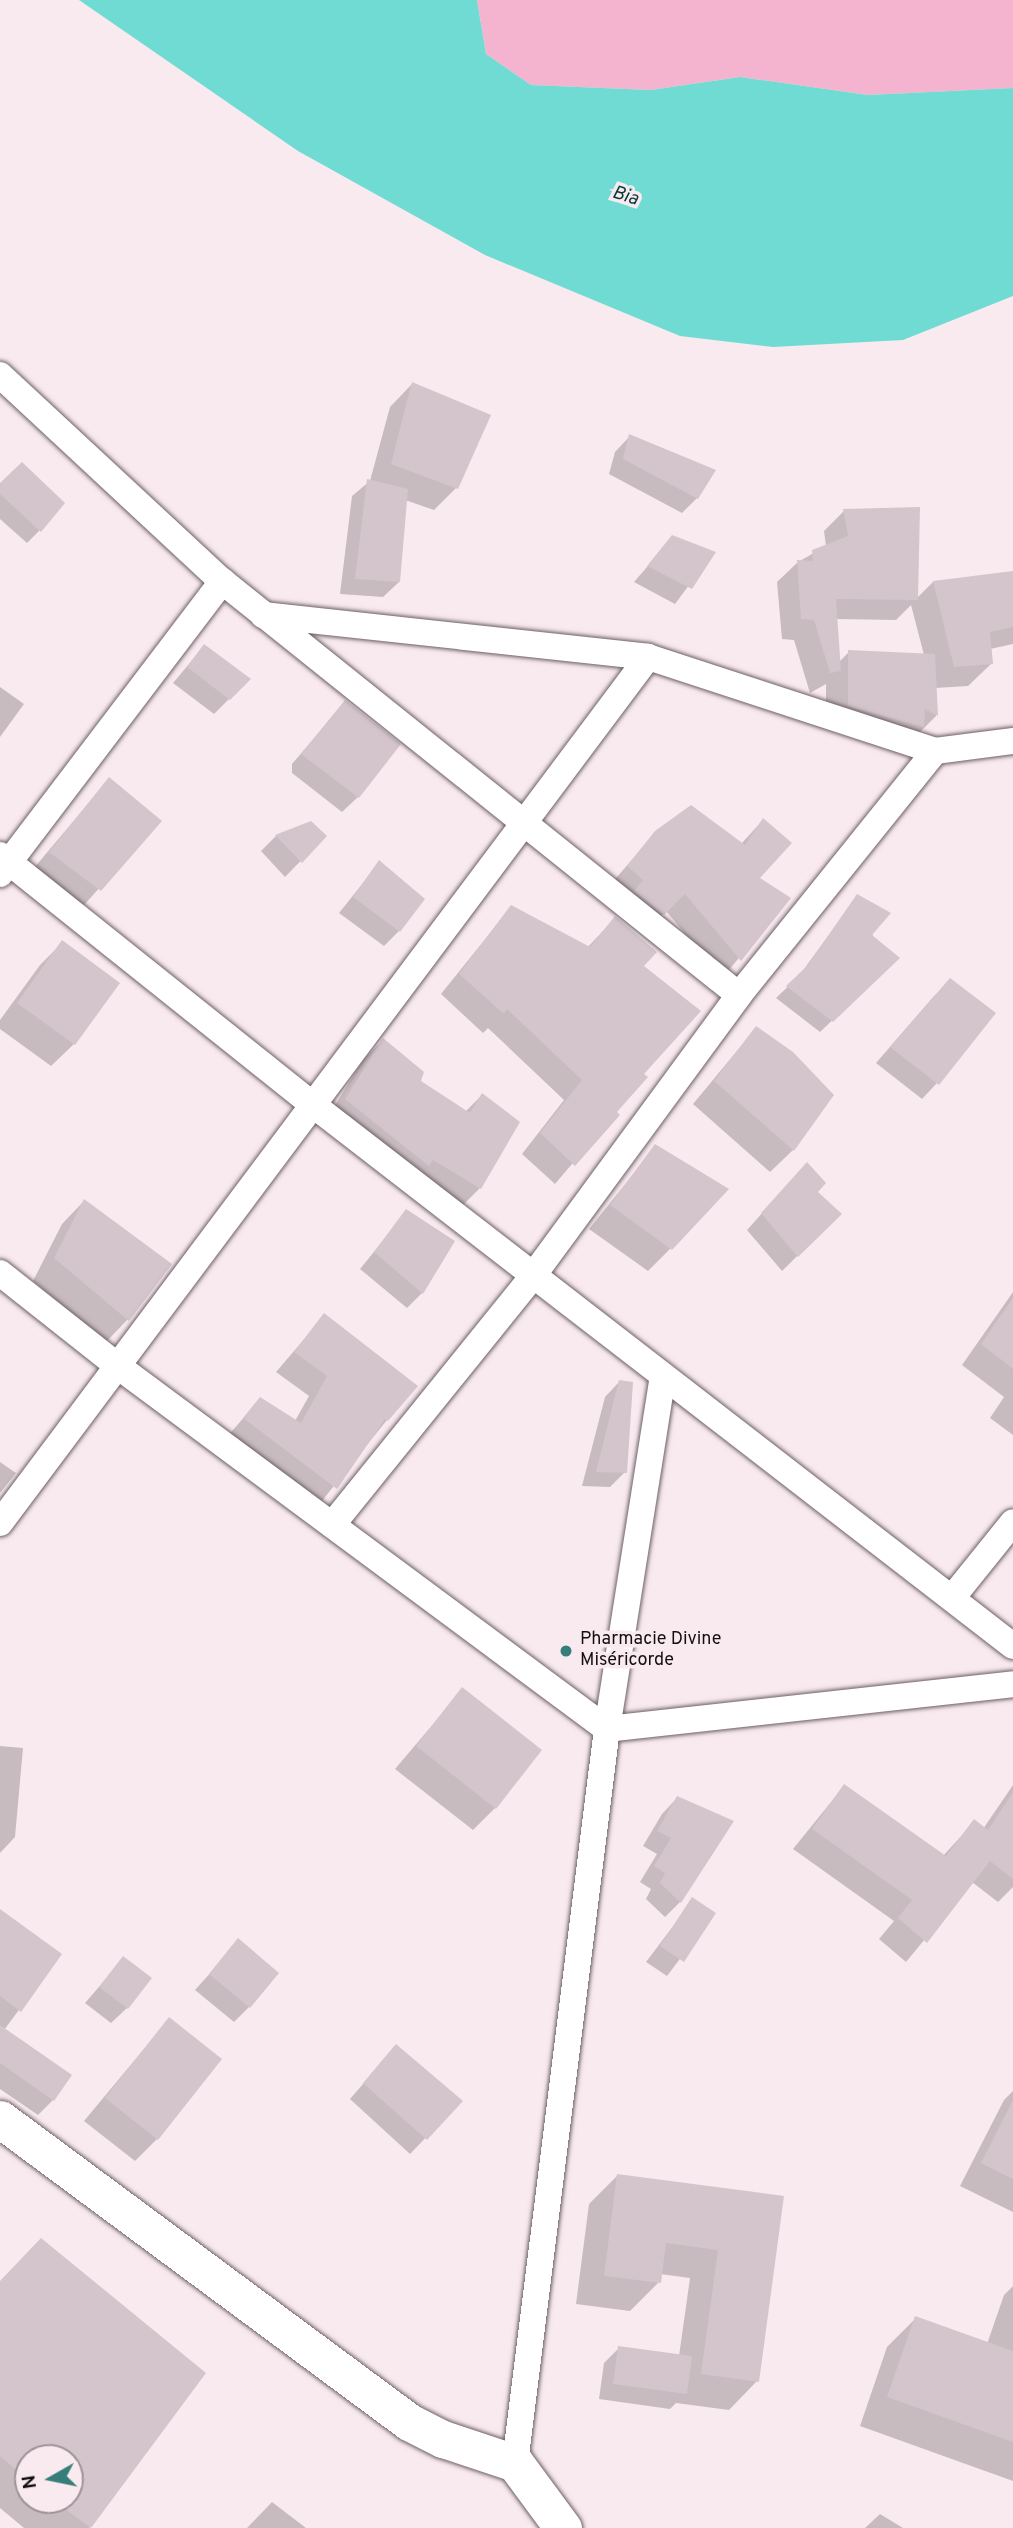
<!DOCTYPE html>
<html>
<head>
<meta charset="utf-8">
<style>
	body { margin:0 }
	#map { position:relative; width:1013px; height:2528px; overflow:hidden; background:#f9eaf0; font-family:Overpass,sans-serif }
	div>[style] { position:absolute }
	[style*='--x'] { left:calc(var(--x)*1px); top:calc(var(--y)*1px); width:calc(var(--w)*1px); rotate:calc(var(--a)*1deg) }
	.green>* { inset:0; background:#f4b3cf }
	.water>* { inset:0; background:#70dbd3 }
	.shadow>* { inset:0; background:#0003 }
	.building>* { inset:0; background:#d3c5cb }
	.roads { filter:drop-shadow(0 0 2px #6c6065) drop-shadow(0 0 2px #6c6065) }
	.minor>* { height:26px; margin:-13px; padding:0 13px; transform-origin:13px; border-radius:13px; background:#fff }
	.secondary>* { height:37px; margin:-18.5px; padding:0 18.5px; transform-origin:18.5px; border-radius:18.5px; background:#fff }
	.dots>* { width:19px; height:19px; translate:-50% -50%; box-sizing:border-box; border:4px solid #f9eaf0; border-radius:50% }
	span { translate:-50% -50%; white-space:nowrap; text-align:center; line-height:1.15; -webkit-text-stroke:7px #f9eaf0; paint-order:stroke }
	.poi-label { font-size:18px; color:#141012 }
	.left { translate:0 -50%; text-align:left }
	.water-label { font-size:19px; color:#033936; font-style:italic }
	.north { position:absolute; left:14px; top:2444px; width:70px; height:70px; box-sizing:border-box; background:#f9eaf0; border:2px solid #9d9397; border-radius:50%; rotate:261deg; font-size:19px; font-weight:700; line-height:28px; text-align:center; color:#141012 }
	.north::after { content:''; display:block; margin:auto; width:24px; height:32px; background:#367e79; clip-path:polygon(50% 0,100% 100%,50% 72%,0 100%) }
</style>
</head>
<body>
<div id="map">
	<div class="green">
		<i style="clip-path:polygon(477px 0,1013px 0,1013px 88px,868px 95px,740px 77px,651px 90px,531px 85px,486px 54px)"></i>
	</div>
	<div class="water">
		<i style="clip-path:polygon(79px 0,477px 0,486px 54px,531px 85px,651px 90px,740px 77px,868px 95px,1013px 88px,1013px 296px,903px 340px,773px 347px,680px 336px,485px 255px,298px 151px)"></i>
	</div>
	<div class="shadow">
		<i style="clip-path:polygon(412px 384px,456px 488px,434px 510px,405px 500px,399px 582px,383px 597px,340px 594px,352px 496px,370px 481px,390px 407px)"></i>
		<i style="clip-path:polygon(630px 436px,697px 498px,682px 513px,609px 474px,615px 452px)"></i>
		<i style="clip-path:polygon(0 485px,40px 530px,27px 543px,0 519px)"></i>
		<i style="clip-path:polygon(evenodd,844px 511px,916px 599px,933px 582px,1013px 573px,1013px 644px,990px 649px,991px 664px,968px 686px,935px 688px,936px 716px,914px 738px,826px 728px,826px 684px,810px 693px,794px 640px,782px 639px,777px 582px,798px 562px,826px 546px,824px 531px,844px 511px,911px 605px,924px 655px,849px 652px,839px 662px,836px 619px,896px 620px,911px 605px)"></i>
		<i style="clip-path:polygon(673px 537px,713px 553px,675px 604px,634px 582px)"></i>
		<i style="clip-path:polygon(204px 646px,248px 680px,214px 714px,173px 683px)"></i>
		<i style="clip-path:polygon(0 687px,24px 704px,0 737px)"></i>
		<i style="clip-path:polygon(345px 702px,358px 797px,342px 812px,292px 773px,292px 764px)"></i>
		<i style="clip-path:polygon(109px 779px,159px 821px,77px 913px,28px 875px)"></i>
		<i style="clip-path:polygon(763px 820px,758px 878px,789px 899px,722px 978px,666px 911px,645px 932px,610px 885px,656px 832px,741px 844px)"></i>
		<i style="clip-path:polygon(310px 823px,325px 836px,285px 877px,261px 851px,276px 836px)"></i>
		<i style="clip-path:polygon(379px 863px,399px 931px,384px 946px,339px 913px)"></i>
		<i style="clip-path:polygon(857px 896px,886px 969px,820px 1032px,776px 998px,799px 976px)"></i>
		<i style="clip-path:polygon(511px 907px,587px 948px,615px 918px,645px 1078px,555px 1184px,522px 1154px,564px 1100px,488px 1028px,483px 1033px,441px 994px)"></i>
		<i style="clip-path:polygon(62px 943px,74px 1044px,51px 1066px,0 1029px,0 1020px,40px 965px)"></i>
		<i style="clip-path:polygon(935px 995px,937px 1083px,922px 1099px,876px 1063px)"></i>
		<i style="clip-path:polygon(756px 1028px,793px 1150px,770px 1172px,693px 1104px)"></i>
		<i style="clip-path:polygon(383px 1040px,418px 1082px,465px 1112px,482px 1095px,480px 1188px,460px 1208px,326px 1120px,363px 1060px)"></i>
		<i style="clip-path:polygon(656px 1146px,670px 1249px,648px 1271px,589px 1229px)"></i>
		<i style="clip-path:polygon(792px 1180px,815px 1192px,839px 1215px,782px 1271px,747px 1230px)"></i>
		<i style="clip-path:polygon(84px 1201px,128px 1319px,106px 1342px,33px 1281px,62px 1224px)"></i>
		<i style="clip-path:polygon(407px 1211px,453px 1241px,422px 1293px,407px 1308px,360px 1269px)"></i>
		<i style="clip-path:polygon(1013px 1292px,1013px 1435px,990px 1418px,1004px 1397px,962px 1365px)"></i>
		<i style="clip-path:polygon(324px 1316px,387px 1420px,317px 1507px,226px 1438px,260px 1399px,295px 1421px,309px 1396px,276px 1372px)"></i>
		<i style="clip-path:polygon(620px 1381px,625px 1472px,610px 1487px,582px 1486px,605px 1397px)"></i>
		<i style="clip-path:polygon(0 1462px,16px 1473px,0 1493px)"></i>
		<i style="clip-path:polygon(463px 1689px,495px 1808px,473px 1830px,395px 1769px)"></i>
		<i style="clip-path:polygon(0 1746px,23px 1748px,15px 1837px,0 1853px)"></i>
		<i style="clip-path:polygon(1013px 1785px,1013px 1887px,998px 1902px,972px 1882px,906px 1962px,879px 1939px,894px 1921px,793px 1849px,844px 1786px,943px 1856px,974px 1822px,983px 1829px)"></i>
		<i style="clip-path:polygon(677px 1798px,680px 1902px,665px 1917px,646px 1899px,651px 1889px,640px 1882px,657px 1854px,643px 1846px,662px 1814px)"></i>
		<i style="clip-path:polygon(693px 1900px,714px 1914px,667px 1976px,646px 1962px)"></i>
		<i style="clip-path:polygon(0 1915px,60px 1955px,4px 2030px,53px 2100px,38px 2115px,0 2089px)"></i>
		<i style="clip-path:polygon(239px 1941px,249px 2007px,234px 2022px,195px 1990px)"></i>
		<i style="clip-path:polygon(124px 1958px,127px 2008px,111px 2023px,85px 2003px)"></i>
		<i style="clip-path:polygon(169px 2019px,157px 2139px,135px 2161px,84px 2121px)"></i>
		<i style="clip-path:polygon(396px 2046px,461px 2101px,410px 2154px,350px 2099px)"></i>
		<i style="clip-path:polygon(1013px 2091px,1013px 2212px,960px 2186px,1004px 2100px)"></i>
		<i style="clip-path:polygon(618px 2175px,782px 2198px,757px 2381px,729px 2410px,676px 2403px,670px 2409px,599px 2399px,604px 2363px,619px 2348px,679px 2356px,690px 2278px,660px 2274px,659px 2282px,630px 2311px,576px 2304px,589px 2204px)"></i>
		<i style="clip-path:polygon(evenodd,0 2282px,203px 2373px,89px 2528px,24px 2528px,0 2508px,0 2282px,28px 2458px,70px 2458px,70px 2500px,28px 2500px,28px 2458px)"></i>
		<i style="clip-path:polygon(1013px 2286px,1013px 2481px,860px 2426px,887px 2347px,916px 2318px,987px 2344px,1004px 2295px)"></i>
		<i style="clip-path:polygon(272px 2502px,306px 2528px,247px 2528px)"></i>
		<i style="clip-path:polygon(880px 2514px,903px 2528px,865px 2528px)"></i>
	</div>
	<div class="building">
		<i style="clip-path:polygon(412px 382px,491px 415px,458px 489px,391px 464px)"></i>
		<i style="clip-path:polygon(629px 434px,716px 470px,698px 499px,623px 459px)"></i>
		<i style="clip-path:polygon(22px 462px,65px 503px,41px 532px,0 494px,0 483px)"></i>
		<i style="clip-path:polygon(367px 479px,408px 489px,400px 582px,355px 579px)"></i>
		<i style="clip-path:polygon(920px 507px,918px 600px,836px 599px,841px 671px,830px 673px,814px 620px,801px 619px,797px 560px,813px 561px,812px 550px,848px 536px,843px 509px)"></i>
		<i style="clip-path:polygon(672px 535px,716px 552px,692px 589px,647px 566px)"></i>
		<i style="clip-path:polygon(1013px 571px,1013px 627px,990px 632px,993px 664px,954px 667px,933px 581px)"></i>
		<i style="clip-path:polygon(204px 644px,251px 679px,230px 700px,187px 667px)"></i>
		<i style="clip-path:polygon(848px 650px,935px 654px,938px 716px,925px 709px,924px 727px,848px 706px)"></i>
		<i style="clip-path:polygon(345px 700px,401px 744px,359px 798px,301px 754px)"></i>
		<i style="clip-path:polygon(109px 777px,162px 821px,101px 891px,49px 852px)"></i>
		<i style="clip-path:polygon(691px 805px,745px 845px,763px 818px,792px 843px,760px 878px,791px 898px,741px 961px,685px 894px,664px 915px,634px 891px,643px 880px,627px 866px,655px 831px)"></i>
		<i style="clip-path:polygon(311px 821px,327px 836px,302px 863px,275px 835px)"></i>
		<i style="clip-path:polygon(379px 860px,425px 899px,400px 932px,353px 897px)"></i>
		<i style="clip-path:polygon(857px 894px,891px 913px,872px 935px,900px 958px,833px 1022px,786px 986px,808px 965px)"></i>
		<i style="clip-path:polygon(511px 905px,590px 947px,615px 916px,657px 952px,644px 966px,701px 1011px,644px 1074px,648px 1077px,617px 1112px,620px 1115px,575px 1166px,540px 1133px,582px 1080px,507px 1009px,504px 1014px,459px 974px)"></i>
		<i style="clip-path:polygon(62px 940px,120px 983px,75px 1045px,17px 1003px)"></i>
		<i style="clip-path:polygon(950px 978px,996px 1013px,939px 1085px,890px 1047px)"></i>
		<i style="clip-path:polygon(756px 1026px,793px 1052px,834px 1095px,794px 1151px,714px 1081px)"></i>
		<i style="clip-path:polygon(383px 1038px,424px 1072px,421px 1081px,470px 1113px,482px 1093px,520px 1122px,481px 1189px,433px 1160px,429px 1166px,345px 1099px)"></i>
		<i style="clip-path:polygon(655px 1144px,729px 1189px,672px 1250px,610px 1205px)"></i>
		<i style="clip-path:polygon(807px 1162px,826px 1183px,818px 1192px,842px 1214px,798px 1257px,761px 1213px)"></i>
		<i style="clip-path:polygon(84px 1199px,172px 1264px,129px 1321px,54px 1258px)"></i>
		<i style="clip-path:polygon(406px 1209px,455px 1241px,423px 1294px,374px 1252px)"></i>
		<i style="clip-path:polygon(1013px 1298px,1013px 1369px,981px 1344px)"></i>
		<i style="clip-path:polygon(324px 1313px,418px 1386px,388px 1421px,385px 1419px,337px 1489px,243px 1418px,260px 1397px,301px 1423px,327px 1376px,294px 1352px)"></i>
		<i style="clip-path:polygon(619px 1380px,633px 1382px,627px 1473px,596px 1472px)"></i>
		<i style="clip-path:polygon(462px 1687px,542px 1750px,496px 1809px,416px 1746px)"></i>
		<i style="clip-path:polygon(844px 1784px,946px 1856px,974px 1819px,988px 1830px,1013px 1792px,1013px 1879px,990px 1861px,927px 1943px,898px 1918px,912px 1900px,812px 1829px)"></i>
		<i style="clip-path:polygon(677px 1796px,734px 1821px,681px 1903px,660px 1883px,665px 1873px,654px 1866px,671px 1838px,657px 1831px)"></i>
		<i style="clip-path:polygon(692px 1897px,716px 1913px,684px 1962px,660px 1946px)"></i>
		<i style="clip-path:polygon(0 1909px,62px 1954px,21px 2012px,0 1996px)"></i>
		<i style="clip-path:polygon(238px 1938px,279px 1973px,250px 2008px,209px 1974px)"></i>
		<i style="clip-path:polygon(123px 1956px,152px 1978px,128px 2009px,99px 1987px)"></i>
		<i style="clip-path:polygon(169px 2017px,222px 2059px,158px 2140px,105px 2098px)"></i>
		<i style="clip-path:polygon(0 2025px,72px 2075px,54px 2101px,0 2063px)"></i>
		<i style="clip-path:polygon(396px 2044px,463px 2101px,427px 2140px,363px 2083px)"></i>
		<i style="clip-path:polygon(1013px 2100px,1013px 2179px,981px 2163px)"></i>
		<i style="clip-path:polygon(617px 2174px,784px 2196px,759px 2382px,701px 2374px,718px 2250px,666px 2243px,661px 2283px,604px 2276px)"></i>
		<i style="clip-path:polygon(41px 2238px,206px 2373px,91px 2528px,53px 2500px,70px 2500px,70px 2458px,28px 2458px,28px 2480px,0 2456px,0 2281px)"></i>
		<i style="clip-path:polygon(915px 2316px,1013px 2351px,1013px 2442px,887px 2397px)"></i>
		<i style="clip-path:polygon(618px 2346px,692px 2356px,687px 2394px,613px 2384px)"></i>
	</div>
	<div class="roads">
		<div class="minor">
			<i style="--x:0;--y:375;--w:303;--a:42.9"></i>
			<i style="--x:222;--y:581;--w:662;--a:38.69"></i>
			<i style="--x:263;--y:615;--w:387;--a:6.2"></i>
			<i style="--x:648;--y:657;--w:302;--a:18.1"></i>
			<i style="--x:935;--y:751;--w:79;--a:-7.3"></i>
			<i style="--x:0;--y:855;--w:399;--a:38.6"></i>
			<i style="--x:312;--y:1104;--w:886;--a:37.71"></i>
			<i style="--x:0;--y:874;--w:368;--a:-52.8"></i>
			<i style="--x:0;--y:1273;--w:152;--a:38.3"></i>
			<i style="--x:119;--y:1367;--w:608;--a:36.57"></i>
			<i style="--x:607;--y:1729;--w:408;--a:-6.3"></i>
			<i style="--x:0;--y:1523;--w:1082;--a:-53.19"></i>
			<i style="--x:332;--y:1525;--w:324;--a:-51.1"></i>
			<i style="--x:535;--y:1273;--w:345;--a:-53.7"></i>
			<i style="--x:739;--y:995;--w:313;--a:-51.2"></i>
			<i style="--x:952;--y:1598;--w:97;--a:-51.2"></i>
			<i style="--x:515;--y:2463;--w:740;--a:-82.86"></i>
			<i style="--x:607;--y:1729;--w:357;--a:-81"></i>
		</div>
		<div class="secondary">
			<i style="--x:0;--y:2119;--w:509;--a:36.53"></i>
			<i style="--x:409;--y:2422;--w:38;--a:27"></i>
			<i style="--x:443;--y:2439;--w:76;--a:18.4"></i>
			<i style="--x:515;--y:2463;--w:81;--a:53.6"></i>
		</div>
	</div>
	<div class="dots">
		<i style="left:566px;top:1651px;background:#367e79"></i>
	</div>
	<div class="poi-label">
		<span class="left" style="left:580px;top:1651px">Pharmacie Divine<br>Miséricorde</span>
	</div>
	<div class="water-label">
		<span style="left:625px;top:197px;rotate:17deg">Bia</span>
	</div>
	<div class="north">N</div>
</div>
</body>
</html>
